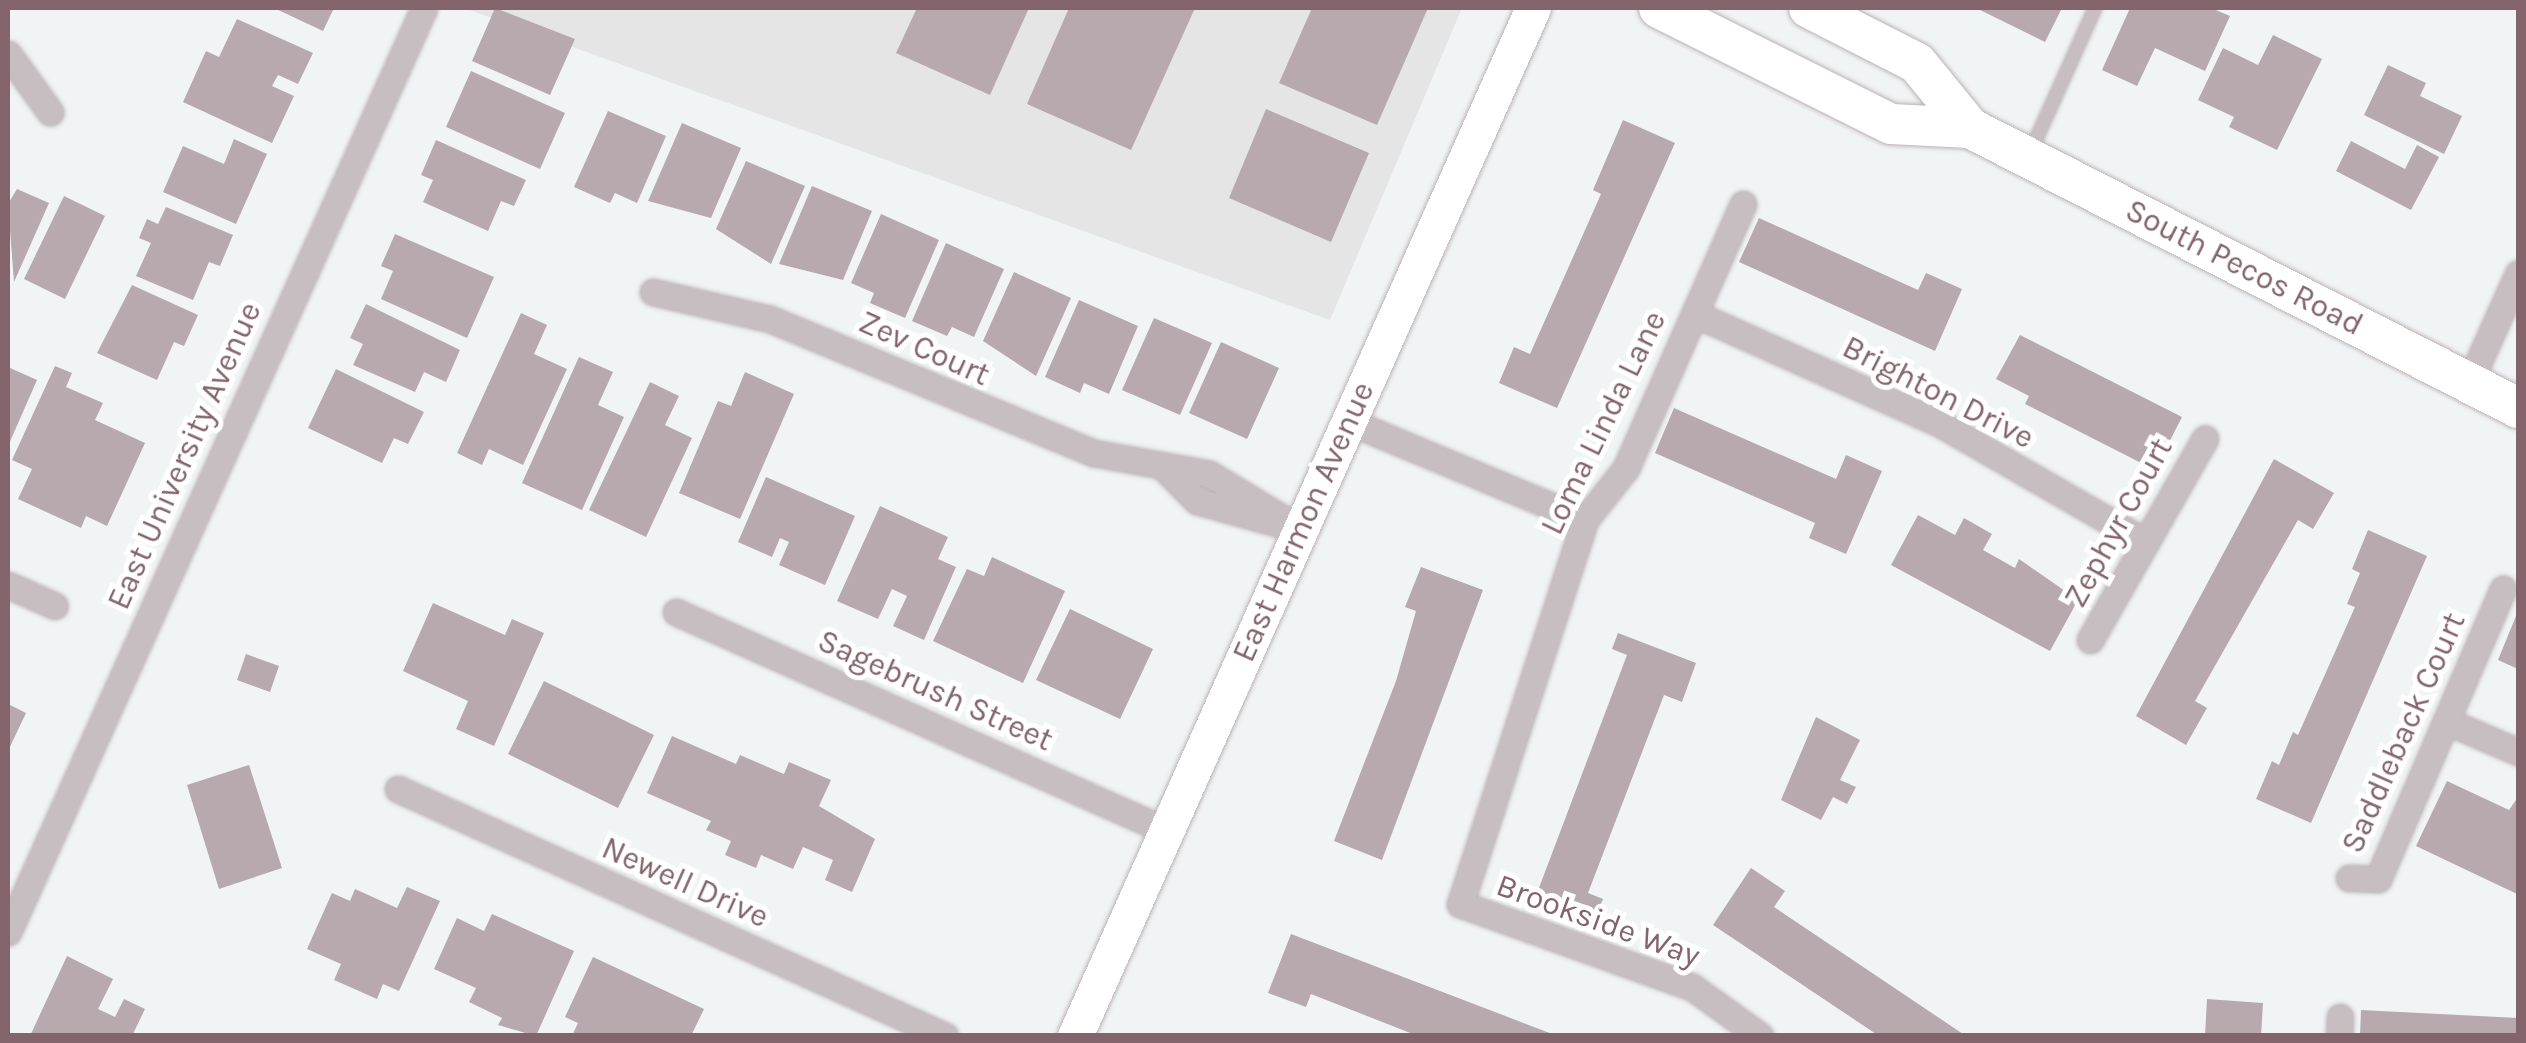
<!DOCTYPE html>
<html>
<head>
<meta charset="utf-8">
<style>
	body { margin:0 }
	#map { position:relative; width:2526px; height:1043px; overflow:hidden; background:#f1f4f5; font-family:Karla,sans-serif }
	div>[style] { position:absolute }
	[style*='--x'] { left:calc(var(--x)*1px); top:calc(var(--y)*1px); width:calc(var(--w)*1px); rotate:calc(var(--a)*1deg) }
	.built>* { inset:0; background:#e5e5e6 }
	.building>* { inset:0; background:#b7a9ad }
	.roads { filter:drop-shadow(0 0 2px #bcb2b5) drop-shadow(0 0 2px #bcb2b5) }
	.lane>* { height:12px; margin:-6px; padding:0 6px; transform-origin:6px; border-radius:6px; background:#c6bec0 }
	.street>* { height:25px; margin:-12.5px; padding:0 12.5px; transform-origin:12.5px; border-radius:12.5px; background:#c6bec0 }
	.secondary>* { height:35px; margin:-17.5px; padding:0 17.5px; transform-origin:17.5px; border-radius:17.5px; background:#fff }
	.primary>* { height:40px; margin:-20px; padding:0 20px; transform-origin:20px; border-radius:20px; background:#fff }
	span { translate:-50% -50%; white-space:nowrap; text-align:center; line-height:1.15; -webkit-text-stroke:10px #fff; paint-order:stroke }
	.street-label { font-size:32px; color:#83646c }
	.frame { position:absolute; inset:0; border:10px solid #83646c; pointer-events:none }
</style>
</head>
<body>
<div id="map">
	<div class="built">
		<i style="clip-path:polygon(464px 8px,1462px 8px,1330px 320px)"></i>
	</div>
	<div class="building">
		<i style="clip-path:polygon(274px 8px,334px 8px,323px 31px)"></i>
		<i style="clip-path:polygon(495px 8px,575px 39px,550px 95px,472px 61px)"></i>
		<i style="clip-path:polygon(917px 8px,1029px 8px,990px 95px,896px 53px)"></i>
		<i style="clip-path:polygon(1069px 8px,1195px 8px,1131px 150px,1027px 104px)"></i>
		<i style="clip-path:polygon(1312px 8px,1428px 8px,1377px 125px,1279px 83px)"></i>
		<i style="clip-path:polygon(1976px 8px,2062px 8px,2045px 42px)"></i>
		<i style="clip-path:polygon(2130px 8px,2211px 8px,2230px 16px,2205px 71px,2155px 48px,2137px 86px,2102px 70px)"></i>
		<i style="clip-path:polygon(237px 19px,313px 53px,298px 84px,278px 75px,272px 86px,294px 96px,272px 143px,183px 102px,206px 51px,219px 57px)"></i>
		<i style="clip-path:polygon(2273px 35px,2322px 59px,2277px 150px,2229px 127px,2234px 117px,2198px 100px,2223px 48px,2258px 65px)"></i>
		<i style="clip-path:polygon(2388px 65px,2426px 83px,2420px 96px,2462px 116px,2444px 154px,2364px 115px)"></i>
		<i style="clip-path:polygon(471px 71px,565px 113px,540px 169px,446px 127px)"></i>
		<i style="clip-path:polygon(1266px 109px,1369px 153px,1331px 242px,1229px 198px)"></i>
		<i style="clip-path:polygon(608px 111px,666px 136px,637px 203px,615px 193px,610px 203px,574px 187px)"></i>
		<i style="clip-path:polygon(1623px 120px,1675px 143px,1557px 408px,1499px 383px,1514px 347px,1530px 354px,1601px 194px,1593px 190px)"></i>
		<i style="clip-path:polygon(682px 123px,741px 148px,711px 218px,648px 201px)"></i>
		<i style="clip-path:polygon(234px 139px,267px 154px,236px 224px,163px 192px,183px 146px,224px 164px)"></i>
		<i style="clip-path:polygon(436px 140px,526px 180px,514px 206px,501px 201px,488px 231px,423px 202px,433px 180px,421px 175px)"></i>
		<i style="clip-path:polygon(2351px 141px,2405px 169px,2417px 145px,2439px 157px,2411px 210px,2336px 171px)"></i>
		<i style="clip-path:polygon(746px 161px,805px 186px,771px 264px,716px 229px)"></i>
		<i style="clip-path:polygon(812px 186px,872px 211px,843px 280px,779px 264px)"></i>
		<i style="clip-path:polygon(17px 189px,49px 203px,14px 282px,8px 204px)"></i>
		<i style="clip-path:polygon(64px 196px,105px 216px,65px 299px,24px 279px)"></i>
		<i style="clip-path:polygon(166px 207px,233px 235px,220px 266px,209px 262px,193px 300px,136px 276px,151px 243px,139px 238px,147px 219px,158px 224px)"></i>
		<i style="clip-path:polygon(881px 214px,939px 240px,905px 318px,870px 303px,874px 293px,851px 283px)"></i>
		<i style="clip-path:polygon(1759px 218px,1918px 290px,1926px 273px,1962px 289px,1935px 351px,1739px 262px)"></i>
		<i style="clip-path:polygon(395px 234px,494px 277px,467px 338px,381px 299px,393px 271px,381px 266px)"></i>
		<i style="clip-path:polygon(946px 243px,1004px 269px,974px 337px,952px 327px,947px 336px,912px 321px)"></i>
		<i style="clip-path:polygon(1014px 272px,1071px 298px,1036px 376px,983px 341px)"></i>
		<i style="clip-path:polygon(132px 285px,198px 315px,184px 346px,174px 342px,157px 380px,97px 353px)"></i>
		<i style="clip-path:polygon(1079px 300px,1138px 326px,1109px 394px,1084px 383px,1080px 393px,1045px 377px)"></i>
		<i style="clip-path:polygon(366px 304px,460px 350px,446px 382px,424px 372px,415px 392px,353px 365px,363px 344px,350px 338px)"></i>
		<i style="clip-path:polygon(521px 313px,547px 325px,534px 354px,567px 369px,523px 465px,489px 449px,482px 465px,457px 453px)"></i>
		<i style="clip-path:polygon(1154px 318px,1212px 343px,1180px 415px,1122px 390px)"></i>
		<i style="clip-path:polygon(2020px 335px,2182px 417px,2155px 470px,2025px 404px,2029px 396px,1996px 379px)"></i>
		<i style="clip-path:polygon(1221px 342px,1279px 368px,1247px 439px,1189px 413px)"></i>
		<i style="clip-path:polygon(579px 357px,613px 372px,598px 405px,624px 417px,582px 510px,522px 483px)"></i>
		<i style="clip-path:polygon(55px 366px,72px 373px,66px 387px,103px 403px,95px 420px,145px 443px,107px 526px,86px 516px,81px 528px,18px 499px,32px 469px,12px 460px)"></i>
		<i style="clip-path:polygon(8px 367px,37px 380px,8px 446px)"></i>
		<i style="clip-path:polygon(336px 369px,424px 412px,408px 444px,394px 438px,382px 463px,308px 428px)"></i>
		<i style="clip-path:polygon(745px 372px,794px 394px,740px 519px,679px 493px,718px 401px,731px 406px)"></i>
		<i style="clip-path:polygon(650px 382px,679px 396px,665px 425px,692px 438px,646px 537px,589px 510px)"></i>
		<i style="clip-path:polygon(1674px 408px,1836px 479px,1846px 455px,1882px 471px,1846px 554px,1809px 538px,1815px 523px,1655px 453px)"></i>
		<i style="clip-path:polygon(2274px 459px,2334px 493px,2313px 529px,2298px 520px,2195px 701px,2207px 708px,2186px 745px,2136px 716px)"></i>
		<i style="clip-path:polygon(766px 477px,855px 516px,825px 585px,779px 565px,789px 542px,780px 538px,772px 557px,738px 542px)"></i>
		<i style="clip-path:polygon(880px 506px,948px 537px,938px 559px,956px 567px,924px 640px,893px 626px,907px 596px,892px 589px,878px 619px,837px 601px)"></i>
		<i style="clip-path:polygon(1918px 515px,1955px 535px,1964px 518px,1992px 534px,1983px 550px,2015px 568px,2019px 559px,2078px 600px,2050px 651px,1891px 565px)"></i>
		<i style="clip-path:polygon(2368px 530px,2427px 556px,2311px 823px,2256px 799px,2272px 761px,2279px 765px,2293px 732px,2298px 735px,2355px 607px,2347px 604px,2360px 573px,2352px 569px)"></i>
		<i style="clip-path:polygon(992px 557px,1065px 591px,1023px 683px,933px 641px,967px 569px,984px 576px)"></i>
		<i style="clip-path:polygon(1421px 567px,1483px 590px,1382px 860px,1334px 841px,1396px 681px,1416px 611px,1405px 607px)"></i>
		<i style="clip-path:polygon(433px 603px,505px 635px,512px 619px,544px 633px,494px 746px,456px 729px,468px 701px,403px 671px)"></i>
		<i style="clip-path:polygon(1070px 609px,1153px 649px,1120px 719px,1036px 680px)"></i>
		<i style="clip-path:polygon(2518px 611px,2518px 669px,2498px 660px)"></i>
		<i style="clip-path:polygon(1618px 633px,1696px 663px,1682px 702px,1664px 695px,1588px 893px,1603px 899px,1590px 931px,1531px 909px,1627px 655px,1612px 649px)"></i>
		<i style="clip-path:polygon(246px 654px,279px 666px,270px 692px,237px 680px)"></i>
		<i style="clip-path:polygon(544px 681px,654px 735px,618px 808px,508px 754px)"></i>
		<i style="clip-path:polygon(8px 704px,26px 713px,8px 751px)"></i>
		<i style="clip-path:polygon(1816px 717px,1860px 740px,1840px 780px,1856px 787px,1847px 804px,1833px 797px,1821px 820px,1781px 800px)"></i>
		<i style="clip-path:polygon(672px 736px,736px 764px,740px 755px,784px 774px,789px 762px,831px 780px,819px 806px,875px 839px,852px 892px,825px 880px,833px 860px,803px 847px,793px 869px,761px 855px,756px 868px,725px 855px,731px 841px,706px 830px,711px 821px,647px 793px)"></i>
		<i style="clip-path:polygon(249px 765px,282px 868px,219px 889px,187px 785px)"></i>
		<i style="clip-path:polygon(2447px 781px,2509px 810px,2518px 797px,2517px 894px,2416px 846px)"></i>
		<i style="clip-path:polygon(1751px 868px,1785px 891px,1774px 907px,1966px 1036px,1879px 1036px,1713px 925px)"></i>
		<i style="clip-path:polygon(407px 887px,440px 901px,399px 991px,383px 984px,377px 999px,334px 980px,341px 964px,307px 949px,332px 893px,350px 901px,355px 889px,397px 908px)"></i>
		<i style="clip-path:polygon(492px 914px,574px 951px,536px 1036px,498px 1025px,502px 1018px,469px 1002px,476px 988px,434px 969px,457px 918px,484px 931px)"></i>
		<i style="clip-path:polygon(1291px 934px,1555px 1035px,1555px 1036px,1418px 1036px,1311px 994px,1306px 1007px,1268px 993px)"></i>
		<i style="clip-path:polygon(67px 956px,113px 979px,98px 1009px,115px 1017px,124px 999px,145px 1009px,132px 1036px,30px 1036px)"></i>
		<i style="clip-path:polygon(593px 957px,704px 1009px,691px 1036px,572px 1036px,578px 1023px,565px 1017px)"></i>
		<i style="clip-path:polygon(2207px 999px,2263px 1003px,2261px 1036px,2205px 1036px)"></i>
		<i style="clip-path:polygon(2361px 1010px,2518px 1018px,2518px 1036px,2360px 1036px)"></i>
	</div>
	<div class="roads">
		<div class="lane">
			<i style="--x:2029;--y:155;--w:161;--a:-65.8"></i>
		</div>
		<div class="street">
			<i style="--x:8;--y:54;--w:72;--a:54.1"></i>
			<i style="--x:1743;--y:204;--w:289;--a:113.9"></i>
			<i style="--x:1626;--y:468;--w:66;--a:128.3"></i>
			<i style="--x:1585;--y:520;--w:404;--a:108"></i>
			<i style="--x:1460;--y:904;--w:246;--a:19.7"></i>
			<i style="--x:1692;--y:987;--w:84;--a:35.8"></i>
			<i style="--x:653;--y:292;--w:120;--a:13"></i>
			<i style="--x:770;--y:319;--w:351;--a:22.5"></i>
			<i style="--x:1094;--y:453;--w:117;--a:10.3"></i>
			<i style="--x:1209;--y:474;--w:109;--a:31.1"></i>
			<i style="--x:1695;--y:314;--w:265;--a:24.1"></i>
			<i style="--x:1937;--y:422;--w:241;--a:29.9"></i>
			<i style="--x:2469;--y:383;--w:120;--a:-65.8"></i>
			<i style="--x:1348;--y:421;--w:257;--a:22.7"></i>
			<i style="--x:1166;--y:470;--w:44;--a:45"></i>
			<i style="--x:1197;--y:501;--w:97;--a:15.6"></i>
			<i style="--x:8;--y:585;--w:51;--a:24.1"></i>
			<i style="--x:676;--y:612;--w:538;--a:24.04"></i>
			<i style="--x:2090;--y:640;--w:232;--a:-60.3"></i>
			<i style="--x:2446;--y:721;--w:78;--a:23.3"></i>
			<i style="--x:398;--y:789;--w:600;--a:24.3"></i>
			<i style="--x:2349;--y:878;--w:29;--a:2"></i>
			<i style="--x:2378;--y:879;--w:316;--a:-66.7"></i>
			<i style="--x:8;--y:932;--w:1013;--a:-65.76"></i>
			<i style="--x:2339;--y:1036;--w:19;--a:-87"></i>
		</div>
		<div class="secondary">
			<i style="--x:1075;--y:1036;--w:1125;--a:-65.99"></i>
		</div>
		<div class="primary">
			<i style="--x:1659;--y:8;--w:259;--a:26.6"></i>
			<i style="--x:1891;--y:124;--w:79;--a:2.9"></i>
			<i style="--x:1809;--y:8;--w:121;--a:27"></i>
			<i style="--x:1917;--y:63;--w:84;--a:50.8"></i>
			<i style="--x:1970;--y:128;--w:615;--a:27.06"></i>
		</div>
	</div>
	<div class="street-label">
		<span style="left:2244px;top:268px;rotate:27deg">South Pecos Road</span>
		<span style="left:924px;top:349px;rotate:24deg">Zev Court</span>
		<span style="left:1938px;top:393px;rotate:27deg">Brighton Drive</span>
		<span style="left:1604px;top:423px;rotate:-64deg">Loma Linda Lane</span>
		<span style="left:185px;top:456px;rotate:-66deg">East University Avenue</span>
		<span style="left:1304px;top:522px;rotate:-66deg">East Harmon Avenue</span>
		<span style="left:2119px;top:523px;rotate:-61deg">Zephyr Court</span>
		<span style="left:935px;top:691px;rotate:24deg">Sagebrush Street</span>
		<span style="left:2404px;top:733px;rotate:-66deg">Saddleback Court</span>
		<span style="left:685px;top:883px;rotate:24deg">Newell Drive</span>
		<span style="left:1598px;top:921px;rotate:20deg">Brookside Way</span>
	</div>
	<div class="frame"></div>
</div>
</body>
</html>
